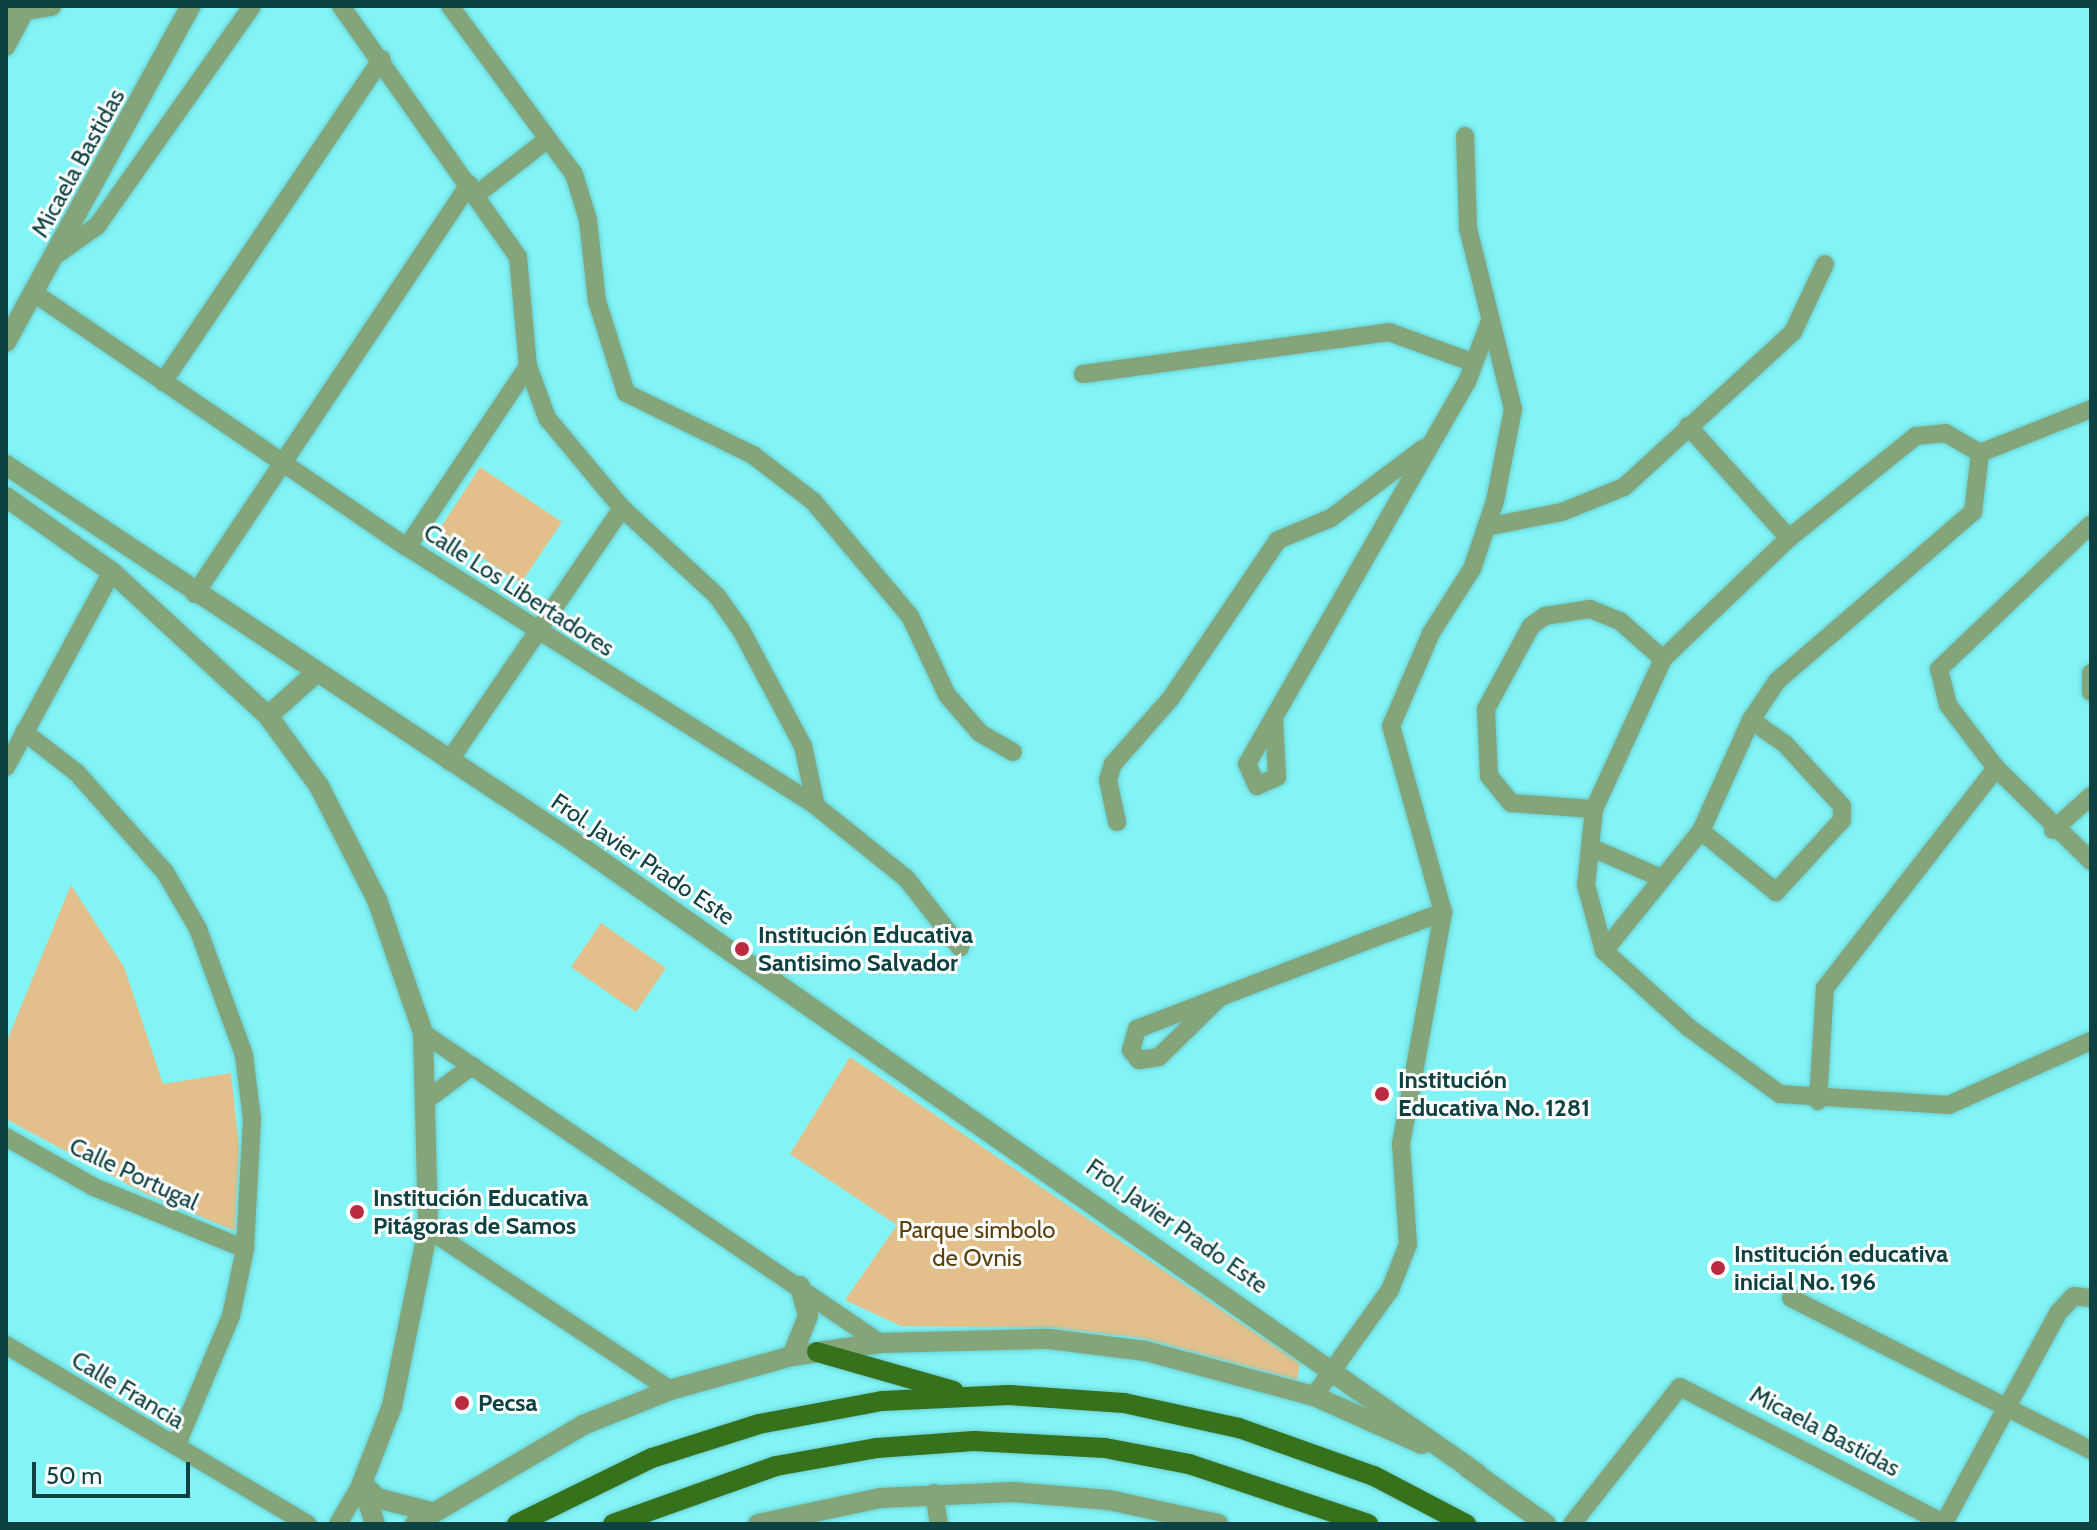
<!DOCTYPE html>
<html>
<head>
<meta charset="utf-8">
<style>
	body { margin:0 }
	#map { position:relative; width:2097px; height:1530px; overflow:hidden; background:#82f4f6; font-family:Cabin,sans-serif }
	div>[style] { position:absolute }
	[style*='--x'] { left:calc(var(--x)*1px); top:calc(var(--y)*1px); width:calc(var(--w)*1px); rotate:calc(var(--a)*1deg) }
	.green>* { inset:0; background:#e3c08b }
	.roads { filter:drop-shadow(0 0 2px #6bd0d2) drop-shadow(0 0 2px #6bd0d2) }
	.minor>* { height:18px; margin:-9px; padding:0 9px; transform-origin:9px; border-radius:9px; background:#84a479 }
	.tertiary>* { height:20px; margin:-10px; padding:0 10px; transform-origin:10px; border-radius:10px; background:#84a479 }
	.primary>* { height:20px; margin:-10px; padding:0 10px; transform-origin:10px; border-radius:10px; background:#36711b }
	.dots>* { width:22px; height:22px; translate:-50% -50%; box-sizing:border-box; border:4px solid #fff; border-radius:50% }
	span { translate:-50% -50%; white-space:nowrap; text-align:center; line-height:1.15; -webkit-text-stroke:6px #fff; paint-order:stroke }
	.street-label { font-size:24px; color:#0e4142 }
	.poi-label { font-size:24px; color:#0e4142; font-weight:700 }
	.left { translate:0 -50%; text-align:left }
	.park-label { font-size:24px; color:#5d410d }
	.frame { position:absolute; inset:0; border:8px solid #0e4142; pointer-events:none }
	.scale { position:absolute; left:32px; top:1462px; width:158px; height:36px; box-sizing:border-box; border:4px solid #0e4142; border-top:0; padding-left:10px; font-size:24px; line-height:28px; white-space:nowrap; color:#0e4142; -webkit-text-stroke:6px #fff; paint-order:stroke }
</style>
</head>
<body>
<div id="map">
	<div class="green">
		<i style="clip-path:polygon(480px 467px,562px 522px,521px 583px,439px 530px)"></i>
		<i style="clip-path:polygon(71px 885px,124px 967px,163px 1084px,231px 1073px,239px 1147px,235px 1231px,142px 1192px,6px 1119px,6px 1043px)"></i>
		<i style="clip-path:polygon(601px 923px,666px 968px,636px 1012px,571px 967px)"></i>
		<i style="clip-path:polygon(850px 1057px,1300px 1363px,1297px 1380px,1142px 1338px,1052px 1328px,901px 1326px,845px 1300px,897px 1225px,790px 1154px)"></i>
	</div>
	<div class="roads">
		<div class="minor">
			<i style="--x:341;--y:6;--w:307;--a:54.8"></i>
			<i style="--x:518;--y:257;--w:109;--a:84.8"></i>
			<i style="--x:528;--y:366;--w:55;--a:69.9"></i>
			<i style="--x:547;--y:418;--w:117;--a:50.2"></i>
			<i style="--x:622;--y:508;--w:129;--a:42.8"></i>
			<i style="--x:717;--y:596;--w:42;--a:54.8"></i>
			<i style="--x:741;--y:630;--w:132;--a:61.9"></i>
			<i style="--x:803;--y:746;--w:61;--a:77.8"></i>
			<i style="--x:450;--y:6;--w:209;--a:53.6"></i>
			<i style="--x:574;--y:174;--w:48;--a:73.1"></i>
			<i style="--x:588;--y:220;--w:81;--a:83.7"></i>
			<i style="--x:597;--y:301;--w:96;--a:72.5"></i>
			<i style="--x:626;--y:393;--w:141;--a:26"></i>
			<i style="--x:753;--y:455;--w:76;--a:37.5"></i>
			<i style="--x:813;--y:501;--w:150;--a:49.9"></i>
			<i style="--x:910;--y:616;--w:87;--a:64.9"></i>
			<i style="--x:947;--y:695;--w:50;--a:49"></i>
			<i style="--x:980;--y:733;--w:38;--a:30"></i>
			<i style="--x:6;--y:47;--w:41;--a:-62.2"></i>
			<i style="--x:476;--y:195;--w:91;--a:-37.9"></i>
			<i style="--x:56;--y:255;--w:50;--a:-35.3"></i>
			<i style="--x:97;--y:226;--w:269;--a:-54.8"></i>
			<i style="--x:34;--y:293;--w:451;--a:34.3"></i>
			<i style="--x:407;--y:547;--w:484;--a:32.3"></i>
			<i style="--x:816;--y:806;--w:115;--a:38.7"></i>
			<i style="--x:906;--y:878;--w:88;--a:52"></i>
			<i style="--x:1083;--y:374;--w:309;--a:-7.8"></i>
			<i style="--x:1389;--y:332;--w:90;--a:20"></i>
			<i style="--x:163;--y:382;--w:390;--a:-55.9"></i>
			<i style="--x:2091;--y:409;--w:119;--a:158.4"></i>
			<i style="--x:1980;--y:453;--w:39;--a:-150"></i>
			<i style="--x:1946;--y:433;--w:30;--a:174"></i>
			<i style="--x:1916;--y:436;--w:163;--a:141.2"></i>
			<i style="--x:1789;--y:538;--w:175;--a:136.2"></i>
			<i style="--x:1663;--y:659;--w:165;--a:114.7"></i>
			<i style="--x:1594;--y:809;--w:76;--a:96"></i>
			<i style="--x:1586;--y:885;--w:68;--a:74.7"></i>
			<i style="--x:1604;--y:951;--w:113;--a:42.1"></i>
			<i style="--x:1688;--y:1027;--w:114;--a:36.1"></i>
			<i style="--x:1780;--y:1094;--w:169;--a:3.7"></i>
			<i style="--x:1949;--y:1105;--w:156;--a:-24.3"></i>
			<i style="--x:1688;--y:426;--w:151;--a:48"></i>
			<i style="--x:1486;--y:527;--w:77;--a:-11.2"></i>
			<i style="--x:1562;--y:512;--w:67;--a:-22"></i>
			<i style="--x:1624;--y:487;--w:229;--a:-42.5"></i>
			<i style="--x:1793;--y:332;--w:75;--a:-64.8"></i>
			<i style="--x:407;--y:547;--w:218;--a:-56.2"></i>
			<i style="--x:195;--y:594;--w:493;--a:-56.2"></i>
			<i style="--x:2091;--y:673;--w:19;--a:90"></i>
			<i style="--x:1274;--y:719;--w:58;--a:87"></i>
			<i style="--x:1277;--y:777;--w:22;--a:156"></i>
			<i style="--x:1257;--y:786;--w:24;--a:-114"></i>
			<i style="--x:1247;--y:764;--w:441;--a:-60.1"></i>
			<i style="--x:1467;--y:382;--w:65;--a:-69.3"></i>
			<i style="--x:24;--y:732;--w:67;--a:37.7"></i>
			<i style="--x:77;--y:773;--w:132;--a:48.4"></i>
			<i style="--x:165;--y:872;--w:66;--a:59.9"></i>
			<i style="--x:198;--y:929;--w:134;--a:69.9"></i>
			<i style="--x:244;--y:1055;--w:64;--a:82.9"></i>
			<i style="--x:252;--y:1119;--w:130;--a:93.1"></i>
			<i style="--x:245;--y:1249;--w:68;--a:101.8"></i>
			<i style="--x:231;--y:1316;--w:141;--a:112.9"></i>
			<i style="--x:449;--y:761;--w:306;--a:-55.6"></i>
			<i style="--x:6;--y:767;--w:222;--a:-61.5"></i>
			<i style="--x:1996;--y:768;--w:133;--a:44.4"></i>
			<i style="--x:1594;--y:809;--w:83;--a:-175.9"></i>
			<i style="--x:1511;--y:803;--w:35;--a:-129"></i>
			<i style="--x:1489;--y:776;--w:67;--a:-92.6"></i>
			<i style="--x:1486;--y:709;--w:94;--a:-61.5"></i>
			<i style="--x:1531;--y:626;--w:17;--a:-36"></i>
			<i style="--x:1545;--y:616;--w:46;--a:-8.8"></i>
			<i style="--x:1590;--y:609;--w:32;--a:22"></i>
			<i style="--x:1620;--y:621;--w:57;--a:41.5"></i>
			<i style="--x:1117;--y:822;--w:43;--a:-102.1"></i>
			<i style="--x:1108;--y:780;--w:17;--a:-73"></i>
			<i style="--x:1113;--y:764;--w:88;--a:-48.7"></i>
			<i style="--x:1171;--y:698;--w:191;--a:-55.9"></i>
			<i style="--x:1278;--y:540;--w:57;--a:-22.5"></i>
			<i style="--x:1331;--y:518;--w:116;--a:-37"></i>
			<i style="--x:2053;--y:830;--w:51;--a:-41.8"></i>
			<i style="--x:1701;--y:831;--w:97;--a:39.1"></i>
			<i style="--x:1776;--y:892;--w:98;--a:-47.5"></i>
			<i style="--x:1842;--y:820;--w:14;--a:-90"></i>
			<i style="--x:1842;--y:806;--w:84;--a:-132.6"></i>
			<i style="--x:1785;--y:744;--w:42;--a:-144.8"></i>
			<i style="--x:1590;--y:847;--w:77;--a:23.6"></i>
			<i style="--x:1604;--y:951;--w:154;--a:-51.1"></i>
			<i style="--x:1701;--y:831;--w:122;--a:-65.8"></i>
			<i style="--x:1751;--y:720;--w:47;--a:-56.3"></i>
			<i style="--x:1777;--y:681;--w:259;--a:-40.8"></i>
			<i style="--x:1973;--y:512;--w:59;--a:-83.2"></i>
			<i style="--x:1219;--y:998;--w:84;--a:135.5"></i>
			<i style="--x:1159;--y:1057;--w:20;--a:171"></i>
			<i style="--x:1139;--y:1060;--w:13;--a:-129"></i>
			<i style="--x:1131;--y:1050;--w:22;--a:-74"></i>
			<i style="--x:1137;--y:1029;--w:257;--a:-21"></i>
			<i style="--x:1377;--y:937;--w:71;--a:-20.7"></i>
			<i style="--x:423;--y:1033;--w:552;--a:34.15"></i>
			<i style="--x:425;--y:1101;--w:59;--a:-36.7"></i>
			<i style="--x:1818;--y:1101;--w:113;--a:-86.5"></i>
			<i style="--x:1825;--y:988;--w:279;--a:-52.1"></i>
			<i style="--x:1996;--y:768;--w:79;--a:-127.3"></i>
			<i style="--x:1948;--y:705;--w:37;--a:-104"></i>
			<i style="--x:1939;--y:669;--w:210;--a:-43.6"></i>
			<i style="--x:6;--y:1137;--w:101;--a:29.6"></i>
			<i style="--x:94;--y:1187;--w:163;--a:22.3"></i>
			<i style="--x:428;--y:1229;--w:291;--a:33.6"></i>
			<i style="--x:1791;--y:1298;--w:336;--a:26.9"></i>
			<i style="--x:6;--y:1345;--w:351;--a:30.7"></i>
			<i style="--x:1314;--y:1396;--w:130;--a:-54.4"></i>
			<i style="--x:1390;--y:1290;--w:49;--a:-68.6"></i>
			<i style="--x:1408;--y:1244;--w:100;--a:-94"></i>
			<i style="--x:1401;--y:1144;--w:236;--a:-79.7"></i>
			<i style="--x:1443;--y:912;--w:193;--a:-105.6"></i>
			<i style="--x:1391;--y:726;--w:101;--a:-66.7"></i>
			<i style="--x:1431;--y:633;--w:76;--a:-57.4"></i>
			<i style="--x:1472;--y:569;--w:72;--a:-71.3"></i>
			<i style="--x:1495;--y:501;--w:94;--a:-78.9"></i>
			<i style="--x:1513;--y:409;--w:186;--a:-104"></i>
			<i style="--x:1468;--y:229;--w:93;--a:-91.8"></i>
			<i style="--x:934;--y:1493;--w:31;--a:81"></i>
			<i style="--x:1944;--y:1523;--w:239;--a:-61.5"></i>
			<i style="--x:2058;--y:1313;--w:23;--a:-47"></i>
			<i style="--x:2074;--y:1296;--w:17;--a:7"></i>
			<i style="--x:338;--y:1524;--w:48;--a:-59.7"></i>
			<i style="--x:1572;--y:1524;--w:174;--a:-51.8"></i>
			<i style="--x:1680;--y:1387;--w:298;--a:27.3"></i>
		</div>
		<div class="tertiary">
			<i style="--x:6;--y:13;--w:46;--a:-8.8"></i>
			<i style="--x:6;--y:342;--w:384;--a:-61.2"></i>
			<i style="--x:6;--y:465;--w:685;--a:33.57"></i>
			<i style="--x:577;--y:844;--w:1099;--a:34.96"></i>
			<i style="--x:6;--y:497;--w:130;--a:35.3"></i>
			<i style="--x:112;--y:572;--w:212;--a:42.7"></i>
			<i style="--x:268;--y:716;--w:87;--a:53.9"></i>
			<i style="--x:319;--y:786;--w:128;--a:63"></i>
			<i style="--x:377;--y:900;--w:141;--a:70.9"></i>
			<i style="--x:423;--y:1033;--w:196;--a:88.5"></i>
			<i style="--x:428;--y:1229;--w:181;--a:101.5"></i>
			<i style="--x:392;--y:1406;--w:83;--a:111.3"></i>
			<i style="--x:362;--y:1483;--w:43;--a:72.4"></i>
			<i style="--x:268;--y:716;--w:64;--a:-41.9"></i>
			<i style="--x:792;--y:1356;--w:43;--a:-68.2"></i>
			<i style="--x:808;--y:1316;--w:31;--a:-105"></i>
			<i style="--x:1468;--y:1468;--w:96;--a:35.7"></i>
			<i style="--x:362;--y:1483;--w:21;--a:45"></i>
			<i style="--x:377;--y:1498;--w:56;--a:14.5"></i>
			<i style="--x:415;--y:1524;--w:195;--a:-30.5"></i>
			<i style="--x:583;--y:1425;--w:94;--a:-21.9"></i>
			<i style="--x:670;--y:1390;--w:127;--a:-15.6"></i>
			<i style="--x:792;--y:1356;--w:89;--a:-8.4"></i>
			<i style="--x:880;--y:1343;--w:169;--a:-1.4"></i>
			<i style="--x:1049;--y:1339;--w:97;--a:7.1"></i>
			<i style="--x:1145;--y:1351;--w:175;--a:14.9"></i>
			<i style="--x:1314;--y:1396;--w:118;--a:24"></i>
			<i style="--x:758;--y:1524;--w:125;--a:-12"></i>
			<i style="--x:880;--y:1498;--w:133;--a:-2.6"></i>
			<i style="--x:1013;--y:1492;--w:96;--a:4.8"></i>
			<i style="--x:1109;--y:1500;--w:112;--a:12.4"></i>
		</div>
		<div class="primary">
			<i style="--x:817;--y:1352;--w:142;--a:15.9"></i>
			<i style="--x:517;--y:1524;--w:150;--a:-26.1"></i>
			<i style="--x:652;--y:1458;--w:112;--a:-17.6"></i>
			<i style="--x:759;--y:1424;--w:125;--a:-10.6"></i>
			<i style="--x:882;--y:1401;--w:127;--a:-2.7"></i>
			<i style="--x:1009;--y:1395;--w:115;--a:4"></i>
			<i style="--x:1124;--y:1403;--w:118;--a:12.3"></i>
			<i style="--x:1239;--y:1428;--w:143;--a:19.6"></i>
			<i style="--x:1374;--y:1476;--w:104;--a:27.6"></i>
			<i style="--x:613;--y:1524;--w:173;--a:-19.6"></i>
			<i style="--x:776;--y:1466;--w:103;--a:-10.1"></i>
			<i style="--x:877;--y:1448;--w:97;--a:-4.1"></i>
			<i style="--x:974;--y:1441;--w:131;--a:3.1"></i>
			<i style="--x:1105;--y:1448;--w:86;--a:10.8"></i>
			<i style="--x:1189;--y:1464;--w:189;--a:18.5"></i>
		</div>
	</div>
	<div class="dots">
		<i style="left:742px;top:949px;background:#bb2a41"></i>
		<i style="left:1382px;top:1094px;background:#bb2a41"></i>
		<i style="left:357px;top:1212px;background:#bb2a41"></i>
		<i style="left:1718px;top:1268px;background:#bb2a41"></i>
		<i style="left:462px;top:1403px;background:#bb2a41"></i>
	</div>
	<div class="street-label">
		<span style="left:78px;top:163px;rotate:-61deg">Micaela Bastidas</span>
		<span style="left:519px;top:590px;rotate:33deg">Calle Los Libertadores</span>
		<span style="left:643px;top:859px;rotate:34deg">Frol. Javier Prado Este</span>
		<span style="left:134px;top:1174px;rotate:25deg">Calle Portugal</span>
		<span style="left:1177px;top:1226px;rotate:35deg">Frol. Javier Prado Este</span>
		<span style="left:128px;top:1390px;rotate:31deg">Calle Francia</span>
		<span style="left:1825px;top:1431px;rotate:28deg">Micaela Bastidas</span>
	</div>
	<div class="poi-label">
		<span class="left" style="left:758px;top:949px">Institución Educativa<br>Santisimo Salvador</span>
		<span class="left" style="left:1398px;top:1094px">Institución<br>Educativa No. 1281</span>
		<span class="left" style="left:373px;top:1212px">Institución Educativa<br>Pitágoras de Samos</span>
		<span class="left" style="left:1734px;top:1268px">Institución educativa<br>inicial No. 196</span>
		<span class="left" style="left:478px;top:1403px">Pecsa</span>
	</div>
	<div class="park-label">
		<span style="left:977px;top:1244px">Parque simbolo<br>de Ovnis</span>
	</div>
	<div class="frame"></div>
	<div class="scale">50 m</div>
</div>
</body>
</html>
